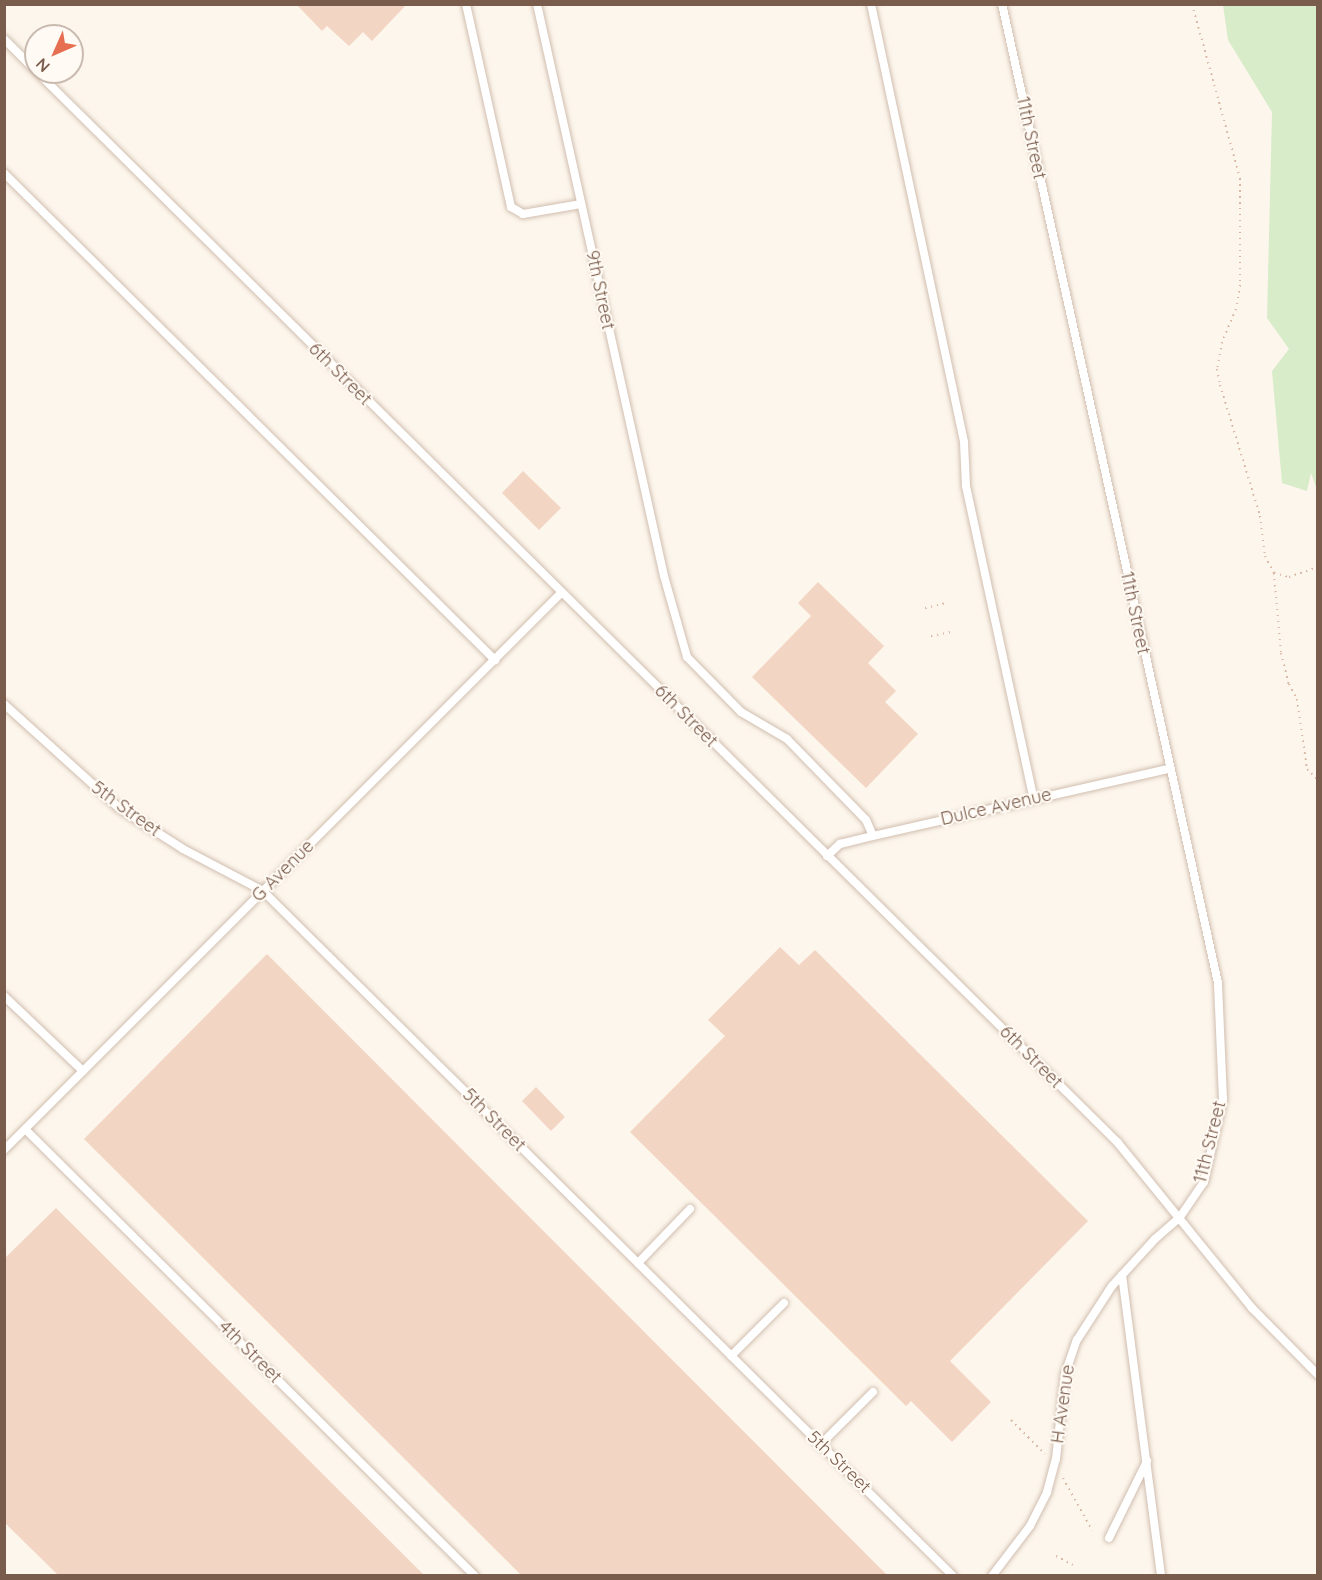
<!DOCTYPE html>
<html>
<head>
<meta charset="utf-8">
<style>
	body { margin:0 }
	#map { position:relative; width:1322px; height:1580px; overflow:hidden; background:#fdf6ec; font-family:Quicksand,sans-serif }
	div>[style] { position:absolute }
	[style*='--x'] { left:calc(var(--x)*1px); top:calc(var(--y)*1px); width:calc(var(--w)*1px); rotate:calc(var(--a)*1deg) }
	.green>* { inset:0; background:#d8ecc9 }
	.building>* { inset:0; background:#f3d5c3 }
	.path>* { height:2px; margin-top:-1px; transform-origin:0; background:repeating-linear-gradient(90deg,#d9b8a5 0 1.5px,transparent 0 6px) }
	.roads { filter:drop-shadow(0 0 2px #d1beb0) drop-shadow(0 0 2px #d1beb0) }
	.service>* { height:8px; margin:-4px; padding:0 4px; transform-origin:4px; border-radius:4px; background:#fff }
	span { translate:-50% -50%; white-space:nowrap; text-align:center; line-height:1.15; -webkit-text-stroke:4.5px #fffaf3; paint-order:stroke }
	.street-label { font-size:18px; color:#7a5c4d }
	.frame { position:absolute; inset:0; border:6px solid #7a5c4d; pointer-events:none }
	.north { position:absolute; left:24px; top:24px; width:60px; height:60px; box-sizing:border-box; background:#fffaf3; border:2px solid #cabbb1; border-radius:50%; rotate:225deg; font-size:16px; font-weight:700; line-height:24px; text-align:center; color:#7a5c4d }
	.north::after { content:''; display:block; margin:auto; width:21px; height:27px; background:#e76f51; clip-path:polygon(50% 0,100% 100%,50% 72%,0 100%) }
</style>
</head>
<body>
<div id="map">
	<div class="green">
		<i style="clip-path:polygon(1223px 5px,1317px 5px,1317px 490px,1311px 473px,1307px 491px,1282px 483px,1272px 371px,1289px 349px,1267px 318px,1272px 112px,1228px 40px)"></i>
	</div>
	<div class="building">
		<i style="clip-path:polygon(296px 4px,407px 4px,372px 41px,363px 32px,349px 46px,327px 26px,322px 31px)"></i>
		<i style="clip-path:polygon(523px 471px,561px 508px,539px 530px,502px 493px)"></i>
		<i style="clip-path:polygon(818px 582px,884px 646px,868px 663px,896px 691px,885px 702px,918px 734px,866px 788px,752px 677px,811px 616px,798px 603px)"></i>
		<i style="clip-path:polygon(780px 947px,799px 965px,815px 950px,1088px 1221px,950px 1361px,991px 1402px,952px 1442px,911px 1401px,906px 1406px,630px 1132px,725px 1036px,708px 1020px)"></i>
		<i style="clip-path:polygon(267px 954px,887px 1575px,521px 1575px,84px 1139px)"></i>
		<i style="clip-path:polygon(536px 1087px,565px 1117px,551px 1131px,522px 1101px)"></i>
		<i style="clip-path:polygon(56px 1208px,424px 1575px,58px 1575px,4px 1522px,4px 1259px)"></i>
	</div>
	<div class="path">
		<i style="--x:1192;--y:4;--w:180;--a:74.6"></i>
		<i style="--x:1240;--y:178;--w:107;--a:90"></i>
		<i style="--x:1240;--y:285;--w:24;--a:99"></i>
		<i style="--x:1236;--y:309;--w:36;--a:113"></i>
		<i style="--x:1222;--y:342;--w:27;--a:100"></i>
		<i style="--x:1217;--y:369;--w:16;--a:79"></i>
		<i style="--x:1220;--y:385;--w:137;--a:73"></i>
		<i style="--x:1260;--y:516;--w:40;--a:82.9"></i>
		<i style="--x:1265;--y:556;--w:19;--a:62"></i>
		<i style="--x:1274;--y:573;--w:16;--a:15"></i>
		<i style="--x:1289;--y:577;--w:31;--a:-19"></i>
		<i style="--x:1274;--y:573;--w:80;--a:85"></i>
		<i style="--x:1281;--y:653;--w:32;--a:76"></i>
		<i style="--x:1289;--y:684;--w:17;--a:62"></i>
		<i style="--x:1297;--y:699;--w:71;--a:81.9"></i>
		<i style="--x:1307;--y:769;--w:16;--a:45"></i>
		<i style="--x:925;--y:608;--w:22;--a:-13"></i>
		<i style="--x:931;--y:636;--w:21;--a:-11"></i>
		<i style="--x:1011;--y:1420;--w:48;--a:45"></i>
		<i style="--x:1063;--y:1478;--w:60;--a:60.9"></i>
		<i style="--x:1056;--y:1556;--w:19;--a:28"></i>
	</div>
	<div class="roads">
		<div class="service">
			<i style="--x:466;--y:4;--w:208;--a:77.5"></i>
			<i style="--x:511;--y:207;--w:14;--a:30"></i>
			<i style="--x:523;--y:214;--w:59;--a:-9.8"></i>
			<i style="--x:537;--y:4;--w:586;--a:77.48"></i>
			<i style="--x:664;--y:576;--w:84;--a:74.1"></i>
			<i style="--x:687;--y:657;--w:77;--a:45.5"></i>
			<i style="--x:741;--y:712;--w:53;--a:30.4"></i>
			<i style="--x:787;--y:739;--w:113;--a:45.7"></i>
			<i style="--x:866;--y:820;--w:17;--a:66"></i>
			<i style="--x:871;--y:4;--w:448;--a:78"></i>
			<i style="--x:964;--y:442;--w:44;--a:87.4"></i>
			<i style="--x:966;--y:486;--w:318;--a:77.8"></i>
			<i style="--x:4;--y:39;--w:45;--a:45"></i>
			<i style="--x:37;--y:72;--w:1522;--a:44.73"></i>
			<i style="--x:1118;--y:1143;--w:213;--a:50.9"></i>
			<i style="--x:1252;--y:1308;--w:94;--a:45.4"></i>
			<i style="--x:4;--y:173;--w:692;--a:44.77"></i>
			<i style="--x:4;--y:704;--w:155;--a:42.1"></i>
			<i style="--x:119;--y:808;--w:76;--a:32.6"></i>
			<i style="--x:183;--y:849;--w:90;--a:27.7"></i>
			<i style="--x:263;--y:891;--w:972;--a:44.79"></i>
			<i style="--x:827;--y:856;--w:18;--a:-43"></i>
			<i style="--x:840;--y:844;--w:34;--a:-14"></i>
			<i style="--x:873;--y:836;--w:303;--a:-12.8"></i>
			<i style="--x:4;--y:996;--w:109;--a:43.5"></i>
			<i style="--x:25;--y:1129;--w:634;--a:44.81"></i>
			<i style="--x:4;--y:1150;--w:788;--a:-45"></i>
			<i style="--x:638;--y:1263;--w:75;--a:-46.1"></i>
			<i style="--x:1122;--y:1275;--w:304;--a:82.6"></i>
			<i style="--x:731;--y:1356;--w:75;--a:-45"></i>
			<i style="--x:820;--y:1445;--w:75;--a:-45"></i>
			<i style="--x:1109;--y:1538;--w:86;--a:-63.7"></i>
			<i style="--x:992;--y:1576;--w:63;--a:-52.8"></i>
			<i style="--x:1030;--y:1526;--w:38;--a:-63"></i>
			<i style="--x:1047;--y:1492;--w:34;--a:-75"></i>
			<i style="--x:1056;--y:1459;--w:85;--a:-84"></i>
			<i style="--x:1065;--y:1374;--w:36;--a:-71"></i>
			<i style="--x:1077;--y:1340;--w:64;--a:-57.1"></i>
			<i style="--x:1112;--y:1286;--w:64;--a:-47.5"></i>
			<i style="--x:1155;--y:1239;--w:33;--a:-41"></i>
			<i style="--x:1180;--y:1217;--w:42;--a:-55.6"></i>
			<i style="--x:1204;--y:1182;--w:85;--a:-77.1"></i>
			<i style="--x:1223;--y:1099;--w:116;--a:-92.5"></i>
			<i style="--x:1218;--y:983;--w:1003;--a:-102.44"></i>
		</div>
	</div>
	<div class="street-label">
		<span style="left:1031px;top:138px;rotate:78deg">11th Street</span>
		<span style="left:600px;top:290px;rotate:78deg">9th Street</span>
		<span style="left:340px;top:374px;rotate:45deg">6th Street</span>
		<span style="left:1135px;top:613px;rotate:78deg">11th Street</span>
		<span style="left:686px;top:716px;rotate:45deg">6th Street</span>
		<span style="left:996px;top:807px;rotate:-13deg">Dulce Avenue</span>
		<span style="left:126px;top:809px;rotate:36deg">5th Street</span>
		<span style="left:283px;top:871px;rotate:-45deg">G Avenue</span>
		<span style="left:1031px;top:1057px;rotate:45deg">6th Street</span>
		<span style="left:494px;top:1120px;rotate:45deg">5th Street</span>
		<span style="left:1210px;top:1142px;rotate:-76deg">11th Street</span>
		<span style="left:250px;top:1352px;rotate:45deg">4th Street</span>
		<span style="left:1063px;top:1404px;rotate:-82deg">H Avenue</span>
		<span style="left:839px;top:1462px;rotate:44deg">5th Street</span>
	</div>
	<div class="frame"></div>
	<div class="north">N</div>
</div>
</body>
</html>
